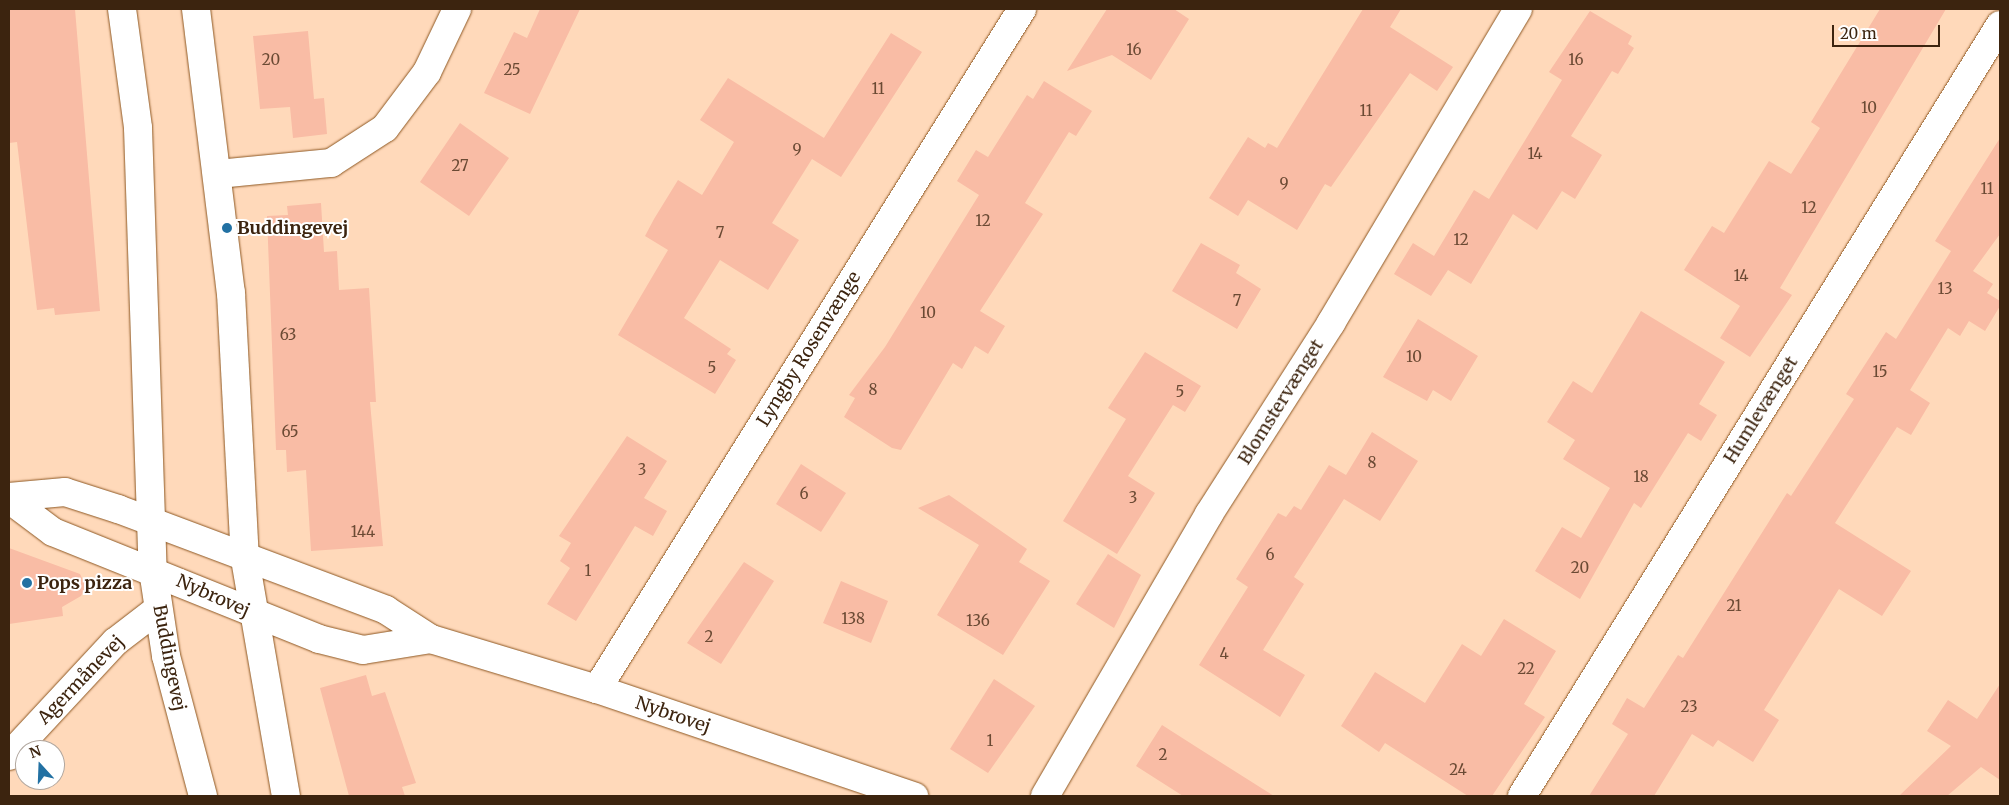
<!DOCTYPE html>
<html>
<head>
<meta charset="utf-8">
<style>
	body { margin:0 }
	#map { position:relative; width:2009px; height:805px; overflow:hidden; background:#ffd9ba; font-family:Merriweather,serif }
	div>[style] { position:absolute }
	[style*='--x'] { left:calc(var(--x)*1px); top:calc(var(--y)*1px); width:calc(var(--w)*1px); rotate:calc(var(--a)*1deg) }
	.building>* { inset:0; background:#f9bca5 }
	.roads { filter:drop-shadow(0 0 1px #8e5823) drop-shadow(0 0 1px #8e5823) }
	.street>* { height:28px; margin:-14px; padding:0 14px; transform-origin:14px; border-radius:14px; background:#fff }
	.secondary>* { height:28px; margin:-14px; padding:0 14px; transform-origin:14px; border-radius:14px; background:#fff }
	.primary>* { height:28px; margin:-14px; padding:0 14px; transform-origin:14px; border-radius:14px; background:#fff }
	.dots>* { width:14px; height:14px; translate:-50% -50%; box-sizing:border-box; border:2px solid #fff; border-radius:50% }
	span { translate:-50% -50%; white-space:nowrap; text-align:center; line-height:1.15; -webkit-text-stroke:4px #fff; paint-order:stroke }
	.number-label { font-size:15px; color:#6b4a34 }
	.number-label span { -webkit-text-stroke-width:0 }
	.poi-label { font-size:18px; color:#3c240f; font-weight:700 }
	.left { translate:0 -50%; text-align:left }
	.street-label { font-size:18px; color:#3c240f }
	.frame { position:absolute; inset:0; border:10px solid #3c240f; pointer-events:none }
	.north { position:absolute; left:15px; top:740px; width:50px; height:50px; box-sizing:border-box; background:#fff; border:1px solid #b1a79f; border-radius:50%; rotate:340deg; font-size:14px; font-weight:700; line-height:20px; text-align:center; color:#3c240f }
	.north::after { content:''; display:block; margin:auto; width:18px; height:22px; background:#2271a3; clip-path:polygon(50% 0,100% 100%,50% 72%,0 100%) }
	.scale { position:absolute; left:1832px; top:25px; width:108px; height:22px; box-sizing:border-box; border:2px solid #3c240f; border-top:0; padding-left:6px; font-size:15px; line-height:18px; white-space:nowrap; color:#3c240f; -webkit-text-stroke:4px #fff; paint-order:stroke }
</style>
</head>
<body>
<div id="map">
	<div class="building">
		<i style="clip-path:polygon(9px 9px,75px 9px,100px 311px,55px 315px,54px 308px,37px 310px,17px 142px,9px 143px)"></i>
		<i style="clip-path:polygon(540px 9px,580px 9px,530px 114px,484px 93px,514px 32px,527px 38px)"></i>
		<i style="clip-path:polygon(1107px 9px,1174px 9px,1189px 19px,1151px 80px,1112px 55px,1067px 71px)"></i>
		<i style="clip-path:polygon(1363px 9px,1401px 9px,1390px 27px,1453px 67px,1437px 91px,1410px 73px,1331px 187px,1325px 184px,1297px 230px,1248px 200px,1238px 216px,1209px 198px,1248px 137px,1265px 148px,1268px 143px,1277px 148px)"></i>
		<i style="clip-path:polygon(1880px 9px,1946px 9px,1780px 288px,1792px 295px,1750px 357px,1720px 338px,1740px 306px,1684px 270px,1712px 226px,1724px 233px,1769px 161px,1791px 174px,1820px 128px,1811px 122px)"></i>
		<i style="clip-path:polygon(1590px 11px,1632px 36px,1628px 44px,1634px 48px,1618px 74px,1612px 71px,1571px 136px,1602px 155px,1575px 199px,1562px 191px,1537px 230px,1513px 214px,1471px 284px,1448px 270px,1431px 296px,1394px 274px,1413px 243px,1434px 256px,1474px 190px,1489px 199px,1562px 80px,1549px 72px)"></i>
		<i style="clip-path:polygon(308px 31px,314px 99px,324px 98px,327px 134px,293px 138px,290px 107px,260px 109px,253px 36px)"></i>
		<i style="clip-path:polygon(891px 33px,922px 52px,841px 177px,812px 159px,772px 223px,799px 240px,768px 290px,720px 260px,684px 318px,731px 349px,727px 354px,736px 360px,715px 394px,618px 335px,668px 250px,645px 236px,654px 219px,678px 180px,702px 195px,734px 142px,700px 120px,728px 78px,824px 138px,813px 155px)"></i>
		<i style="clip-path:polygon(1044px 81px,1092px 111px,1076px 136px,1069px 132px,1025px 203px,1043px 214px,980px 311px,1005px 326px,988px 354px,975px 346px,962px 369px,953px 363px,901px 450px,892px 448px,844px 417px,855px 398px,849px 395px,885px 347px,979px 195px,957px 181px,976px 150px,988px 157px,1027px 95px,1033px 99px)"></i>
		<i style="clip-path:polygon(460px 123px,509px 158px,469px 216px,420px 182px)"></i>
		<i style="clip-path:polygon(2000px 138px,2000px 234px,1973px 271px,1993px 284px,1987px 293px,2000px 301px,2000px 306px,1985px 331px,1969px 321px,1960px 336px,1948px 328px,1910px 390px,1930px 403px,1911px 435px,1897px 427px,1835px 523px,1911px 571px,1882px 616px,1839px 589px,1764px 710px,1779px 720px,1753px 762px,1718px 740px,1713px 747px,1692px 734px,1654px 796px,1589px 796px,1628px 734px,1612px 724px,1627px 698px,1644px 708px,1678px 655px,1683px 658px,1787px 493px,1791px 496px,1854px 399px,1846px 394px,1886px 332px,1896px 339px,1951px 251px,1935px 241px)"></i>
		<i style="clip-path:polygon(321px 203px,324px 252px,337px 251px,339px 290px,369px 288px,376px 402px,370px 402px,383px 546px,311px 551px,306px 470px,287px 472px,286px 450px,276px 450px,267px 216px,288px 215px,287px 206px)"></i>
		<i style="clip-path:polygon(1201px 243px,1240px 265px,1236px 273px,1261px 289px,1237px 329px,1172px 291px)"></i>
		<i style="clip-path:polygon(1641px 311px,1725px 362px,1699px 404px,1717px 415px,1701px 441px,1688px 433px,1641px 508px,1634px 503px,1580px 599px,1535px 571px,1562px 527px,1581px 538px,1610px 488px,1563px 459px,1575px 440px,1547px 422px,1573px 381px,1592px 393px)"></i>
		<i style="clip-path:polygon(1418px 319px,1478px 356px,1451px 401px,1433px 390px,1427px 401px,1383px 377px)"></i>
		<i style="clip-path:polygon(1145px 352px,1201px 386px,1185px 412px,1173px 405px,1128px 476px,1155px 493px,1117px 554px,1063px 521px,1126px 419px,1108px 408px)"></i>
		<i style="clip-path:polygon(1372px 432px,1418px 461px,1380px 521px,1344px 499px,1294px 577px,1304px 584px,1263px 650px,1305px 675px,1280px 717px,1199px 665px,1248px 587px,1236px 579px,1278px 513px,1286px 517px,1294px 506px,1301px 510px,1329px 465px,1346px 475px)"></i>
		<i style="clip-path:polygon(627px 436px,667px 461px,644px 498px,667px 511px,653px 536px,635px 526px,576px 621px,547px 604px,570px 568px,560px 561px,571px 543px,559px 536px)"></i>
		<i style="clip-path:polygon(801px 464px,846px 493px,821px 532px,776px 504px)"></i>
		<i style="clip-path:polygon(949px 495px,1027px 549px,1019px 562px,1050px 581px,1003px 655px,937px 615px,979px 545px,918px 508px)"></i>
		<i style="clip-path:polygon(9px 548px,80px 574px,86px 586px,81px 596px,62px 607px,63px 616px,9px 624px)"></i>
		<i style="clip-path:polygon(1108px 554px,1141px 575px,1114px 628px,1076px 604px)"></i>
		<i style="clip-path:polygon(744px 562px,774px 581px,721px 664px,687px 643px)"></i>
		<i style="clip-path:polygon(841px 581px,888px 601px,871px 643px,823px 623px)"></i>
		<i style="clip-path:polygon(1504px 619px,1556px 651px,1524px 704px,1545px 717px,1492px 796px,1468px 796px,1385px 743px,1379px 752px,1341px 726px,1375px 672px,1425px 703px,1462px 644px,1481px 656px)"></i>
		<i style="clip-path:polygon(366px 675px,372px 696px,385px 692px,416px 783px,402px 787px,405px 796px,349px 796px,320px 688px)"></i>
		<i style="clip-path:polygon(994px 679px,1035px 706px,988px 773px,950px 749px)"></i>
		<i style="clip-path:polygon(2000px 684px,2000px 780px,1981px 767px,1947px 796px,1899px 796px,1951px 746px,1927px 731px,1948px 700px,1977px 719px)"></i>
		<i style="clip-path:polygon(1162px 725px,1198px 748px,1274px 796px,1183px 796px,1136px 766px)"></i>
	</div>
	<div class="roads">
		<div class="street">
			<i style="--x:218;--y:174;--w:114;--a:-5.6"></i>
			<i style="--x:331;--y:163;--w:64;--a:-32.9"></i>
			<i style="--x:385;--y:128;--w:70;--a:-53.1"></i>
			<i style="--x:427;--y:72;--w:70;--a:-64.5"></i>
			<i style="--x:597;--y:689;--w:802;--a:-57.99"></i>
			<i style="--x:9;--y:756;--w:156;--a:-47.1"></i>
			<i style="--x:115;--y:642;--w:54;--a:-37.5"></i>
			<i style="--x:1045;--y:796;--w:326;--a:-59.8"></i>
			<i style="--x:1209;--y:514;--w:227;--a:-57.4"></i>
			<i style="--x:1331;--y:323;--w:365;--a:-59.2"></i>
			<i style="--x:1522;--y:796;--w:907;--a:-58.2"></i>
		</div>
		<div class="secondary">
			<i style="--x:122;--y:9;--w:120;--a:82.3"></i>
			<i style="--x:138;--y:128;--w:442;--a:88.1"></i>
			<i style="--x:153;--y:570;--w:87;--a:81.4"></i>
			<i style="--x:166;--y:656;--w:145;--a:75.2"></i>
			<i style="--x:196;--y:9;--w:286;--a:83"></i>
			<i style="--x:231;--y:293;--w:266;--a:87"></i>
			<i style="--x:245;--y:559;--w:241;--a:80.2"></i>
		</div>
		<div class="primary">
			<i style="--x:9;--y:497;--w:56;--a:-5.1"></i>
			<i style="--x:65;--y:492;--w:56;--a:17.8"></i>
			<i style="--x:118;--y:509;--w:286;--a:20.6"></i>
			<i style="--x:386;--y:610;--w:54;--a:32.8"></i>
			<i style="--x:431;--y:639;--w:173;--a:16.8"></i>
			<i style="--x:597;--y:689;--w:335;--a:18.7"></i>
			<i style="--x:9;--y:499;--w:55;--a:36.9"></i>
			<i style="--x:53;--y:532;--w:287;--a:21.9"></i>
			<i style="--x:319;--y:639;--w:45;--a:14"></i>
			<i style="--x:363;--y:650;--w:69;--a:-9.2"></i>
		</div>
	</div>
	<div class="dots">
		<i style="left:227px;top:228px;background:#2271a3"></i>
		<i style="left:27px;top:583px;background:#2271a3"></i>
	</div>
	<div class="number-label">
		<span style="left:1134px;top:50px">16</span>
		<span style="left:271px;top:60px">20</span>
		<span style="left:1576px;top:60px">16</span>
		<span style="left:512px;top:70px">25</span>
		<span style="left:878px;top:89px">11</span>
		<span style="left:1869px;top:108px">10</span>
		<span style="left:1366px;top:111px">11</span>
		<span style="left:797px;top:150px">9</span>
		<span style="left:1535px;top:154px">14</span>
		<span style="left:460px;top:166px">27</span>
		<span style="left:1284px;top:184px">9</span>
		<span style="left:1987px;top:189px">11</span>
		<span style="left:1809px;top:208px">12</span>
		<span style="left:983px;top:221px">12</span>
		<span style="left:720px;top:233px">7</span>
		<span style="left:1461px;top:240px">12</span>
		<span style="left:1741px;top:276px">14</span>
		<span style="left:1945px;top:289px">13</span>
		<span style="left:1237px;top:301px">7</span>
		<span style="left:928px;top:313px">10</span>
		<span style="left:288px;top:335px">63</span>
		<span style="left:1414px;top:357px">10</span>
		<span style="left:712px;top:368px">5</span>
		<span style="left:1880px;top:372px">15</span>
		<span style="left:873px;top:390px">8</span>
		<span style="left:1180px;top:392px">5</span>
		<span style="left:290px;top:432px">65</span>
		<span style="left:1372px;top:463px">8</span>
		<span style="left:642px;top:470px">3</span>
		<span style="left:1641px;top:477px">18</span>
		<span style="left:804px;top:494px">6</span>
		<span style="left:1133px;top:498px">3</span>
		<span style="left:363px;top:532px">144</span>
		<span style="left:1270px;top:555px">6</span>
		<span style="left:1580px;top:568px">20</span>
		<span style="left:588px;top:571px">1</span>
		<span style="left:1734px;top:606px">21</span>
		<span style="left:853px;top:619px">138</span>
		<span style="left:978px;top:621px">136</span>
		<span style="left:709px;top:637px">2</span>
		<span style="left:1224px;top:654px">4</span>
		<span style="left:1526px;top:669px">22</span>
		<span style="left:1689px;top:707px">23</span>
		<span style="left:990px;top:741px">1</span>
		<span style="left:1163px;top:755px">2</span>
		<span style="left:1458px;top:770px">24</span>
	</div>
	<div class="poi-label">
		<span class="left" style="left:237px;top:228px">Buddingevej</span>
		<span class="left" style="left:37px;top:583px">Pops pizza</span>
	</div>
	<div class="street-label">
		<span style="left:809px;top:349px;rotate:-58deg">Lyngby Rosenvænge</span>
		<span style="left:1281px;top:402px;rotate:-58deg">Blomstervænget</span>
		<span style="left:1761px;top:410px;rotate:-58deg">Humlevænget</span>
		<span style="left:213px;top:596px;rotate:24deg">Nybrovej</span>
		<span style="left:169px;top:658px;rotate:79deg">Buddingevej</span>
		<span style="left:81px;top:680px;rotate:-46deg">Agermånevej</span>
		<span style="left:673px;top:715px;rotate:19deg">Nybrovej</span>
	</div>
	<div class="frame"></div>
	<div class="north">N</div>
	<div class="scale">20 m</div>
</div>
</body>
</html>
